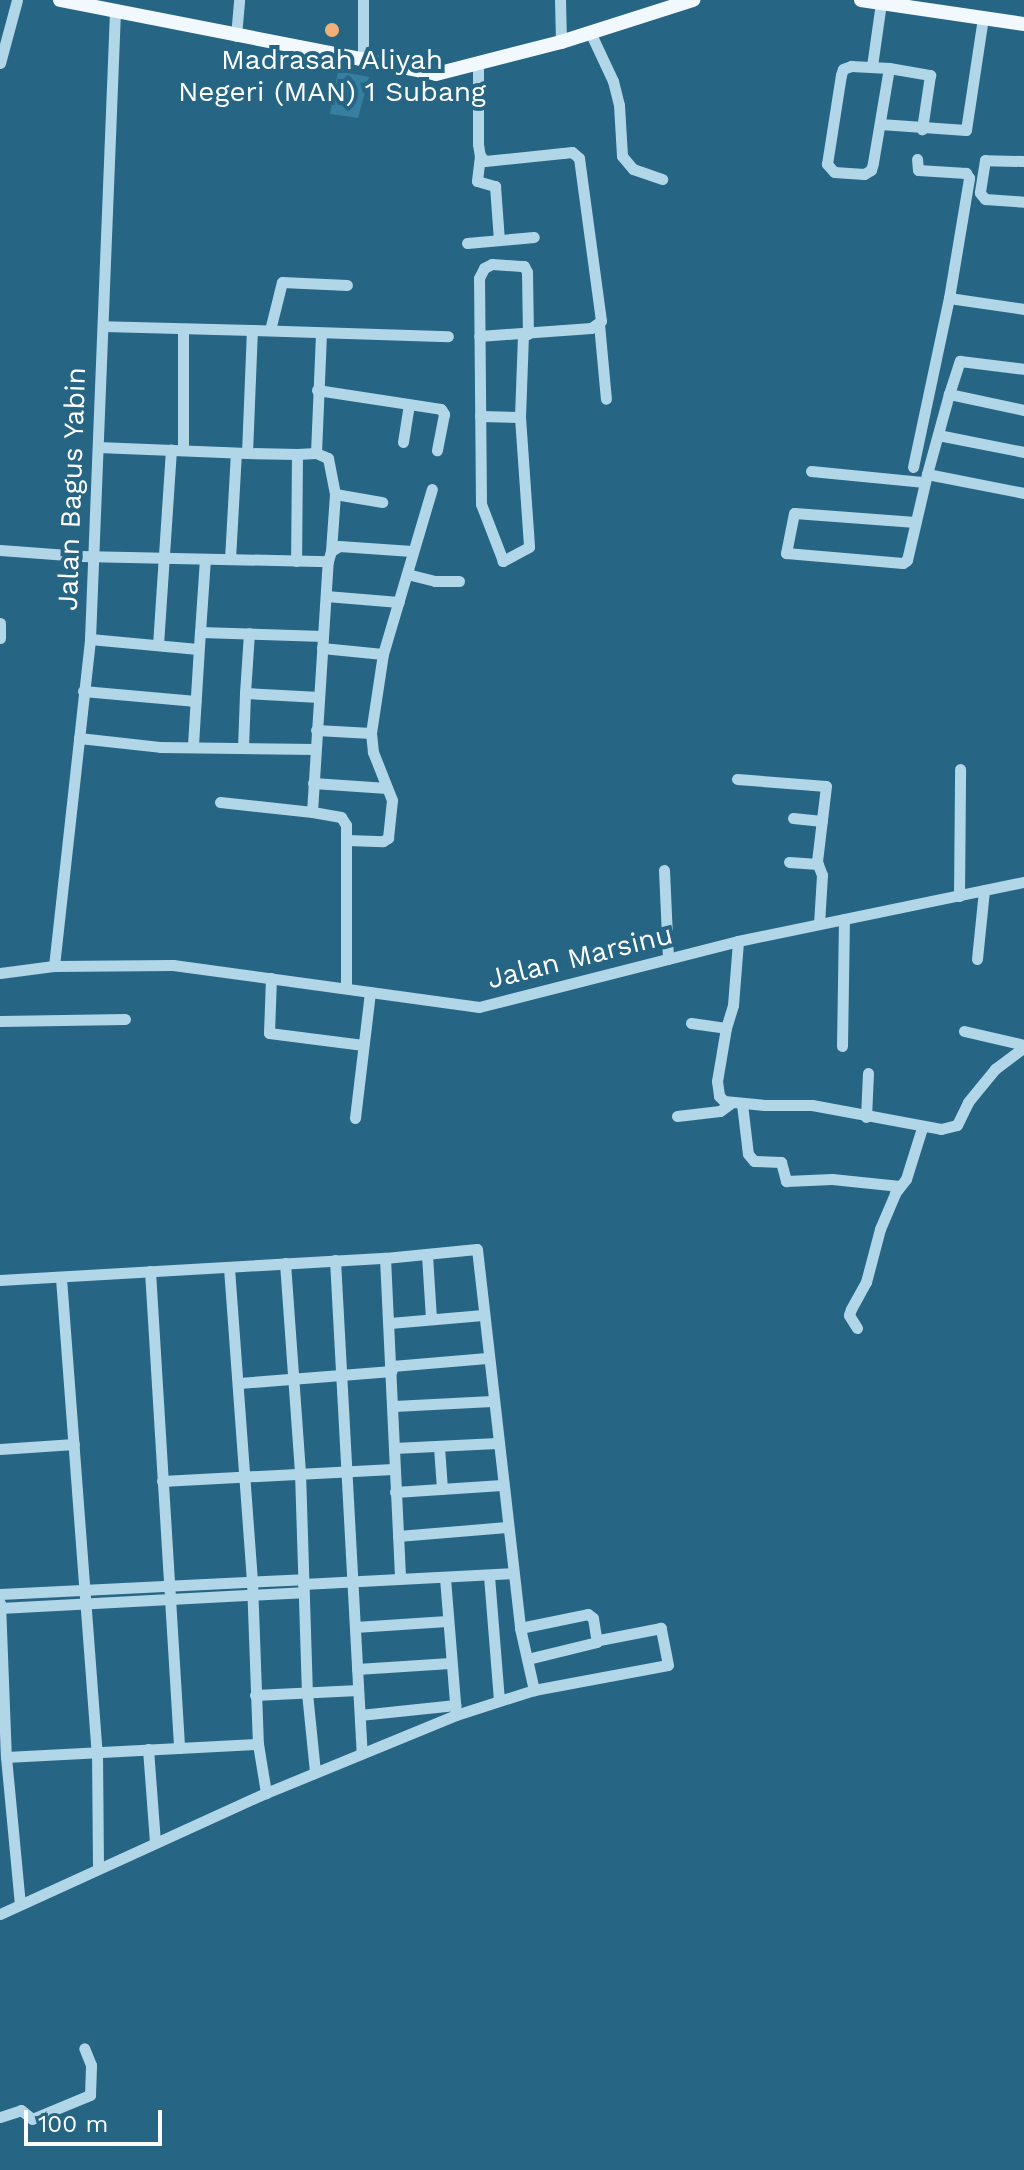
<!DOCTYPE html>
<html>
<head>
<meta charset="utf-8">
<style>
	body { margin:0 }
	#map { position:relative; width:1024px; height:2170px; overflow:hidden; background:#266584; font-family:"Work Sans",sans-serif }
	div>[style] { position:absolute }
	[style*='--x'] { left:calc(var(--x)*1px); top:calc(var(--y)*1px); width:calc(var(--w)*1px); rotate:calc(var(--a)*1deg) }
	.green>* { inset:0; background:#377fa0 }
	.minor>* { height:11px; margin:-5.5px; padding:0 5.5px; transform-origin:5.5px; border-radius:5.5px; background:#b0d6e8 }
	.major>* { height:14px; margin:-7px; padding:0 7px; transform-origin:7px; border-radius:7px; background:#f2f9fe }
	.dots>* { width:22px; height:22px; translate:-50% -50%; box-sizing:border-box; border:4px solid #266584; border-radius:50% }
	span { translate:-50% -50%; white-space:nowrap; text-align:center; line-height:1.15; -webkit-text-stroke:8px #266584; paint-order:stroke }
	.poi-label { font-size:28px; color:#fff }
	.street-label { font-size:28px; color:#fff }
	.scale { position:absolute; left:24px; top:2110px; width:138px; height:36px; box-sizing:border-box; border:4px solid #fff; border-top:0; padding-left:10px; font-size:24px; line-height:28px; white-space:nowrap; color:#fff; -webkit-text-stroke:6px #266584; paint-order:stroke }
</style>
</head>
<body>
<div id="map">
	<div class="green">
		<i style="clip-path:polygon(338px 71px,369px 77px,358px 118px,330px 114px)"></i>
	</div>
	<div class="minor">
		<i style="--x:560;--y:0;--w:42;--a:88.6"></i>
		<i style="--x:590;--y:32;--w:54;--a:64.9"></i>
		<i style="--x:613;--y:81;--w:25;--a:76"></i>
		<i style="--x:619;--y:105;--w:51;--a:86.6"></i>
		<i style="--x:622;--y:156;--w:17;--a:50"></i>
		<i style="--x:633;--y:169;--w:31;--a:19"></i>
		<i style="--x:236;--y:36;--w:36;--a:-85"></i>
		<i style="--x:363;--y:62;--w:62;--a:-90"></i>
		<i style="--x:0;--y:63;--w:65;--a:-74.9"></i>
		<i style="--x:478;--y:65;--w:79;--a:90"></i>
		<i style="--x:478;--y:144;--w:12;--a:81"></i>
		<i style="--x:480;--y:156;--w:7;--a:45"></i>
		<i style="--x:485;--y:161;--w:78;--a:-5.9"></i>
		<i style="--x:563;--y:153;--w:9;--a:-6"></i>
		<i style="--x:572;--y:152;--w:9;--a:41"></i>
		<i style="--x:579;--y:158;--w:164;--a:82.3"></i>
		<i style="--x:601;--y:321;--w:12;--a:145"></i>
		<i style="--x:591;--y:328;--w:112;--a:175.9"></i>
		<i style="--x:851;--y:66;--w:38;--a:3"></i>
		<i style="--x:889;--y:68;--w:96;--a:99.6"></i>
		<i style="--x:873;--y:163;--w:7;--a:106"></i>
		<i style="--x:871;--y:170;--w:8;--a:150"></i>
		<i style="--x:864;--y:174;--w:30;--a:-176"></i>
		<i style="--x:834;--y:172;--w:11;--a:-131"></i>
		<i style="--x:827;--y:164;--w:90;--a:-81.1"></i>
		<i style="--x:841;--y:75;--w:6;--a:-72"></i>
		<i style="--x:843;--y:69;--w:9;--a:-21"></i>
		<i style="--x:872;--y:66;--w:64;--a:-81.9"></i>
		<i style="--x:889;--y:68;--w:42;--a:9.7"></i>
		<i style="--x:930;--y:75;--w:55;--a:98.4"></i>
		<i style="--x:880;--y:124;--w:86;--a:4"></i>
		<i style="--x:966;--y:130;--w:113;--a:-81.4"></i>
		<i style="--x:480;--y:156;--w:25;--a:97"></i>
		<i style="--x:477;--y:181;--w:19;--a:16"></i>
		<i style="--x:495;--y:186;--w:54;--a:85.8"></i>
		<i style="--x:1024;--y:161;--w:39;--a:-179"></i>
		<i style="--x:985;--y:160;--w:33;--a:99"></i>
		<i style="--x:980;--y:193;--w:8;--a:50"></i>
		<i style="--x:985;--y:199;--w:39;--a:4"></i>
		<i style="--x:467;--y:243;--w:67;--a:-5.1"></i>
		<i style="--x:949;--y:298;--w:76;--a:8.3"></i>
		<i style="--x:599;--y:324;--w:75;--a:84.7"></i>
		<i style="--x:252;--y:330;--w:196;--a:1.8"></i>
		<i style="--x:270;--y:330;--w:49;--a:-76"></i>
		<i style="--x:282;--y:282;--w:65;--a:2.6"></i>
		<i style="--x:523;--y:335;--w:82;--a:92.1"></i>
		<i style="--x:520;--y:417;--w:130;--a:86"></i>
		<i style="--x:529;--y:547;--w:30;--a:152"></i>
		<i style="--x:503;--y:561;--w:61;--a:-111.1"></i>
		<i style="--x:481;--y:504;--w:226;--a:-90.5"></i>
		<i style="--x:479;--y:278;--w:11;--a:-63"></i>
		<i style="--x:484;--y:268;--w:9;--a:-27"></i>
		<i style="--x:492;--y:264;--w:32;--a:4"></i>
		<i style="--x:524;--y:266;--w:7;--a:63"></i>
		<i style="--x:527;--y:272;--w:62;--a:89.1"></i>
		<i style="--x:317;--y:390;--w:125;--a:8.7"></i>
		<i style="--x:441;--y:409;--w:6;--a:59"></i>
		<i style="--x:444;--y:414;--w:37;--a:101"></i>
		<i style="--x:949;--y:394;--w:35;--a:-72"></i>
		<i style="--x:960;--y:361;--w:64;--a:7.1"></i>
		<i style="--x:1024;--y:410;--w:77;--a:-168"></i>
		<i style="--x:949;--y:394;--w:83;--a:105.4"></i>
		<i style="--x:927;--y:474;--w:99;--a:11.1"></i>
		<i style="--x:480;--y:416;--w:40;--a:1.4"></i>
		<i style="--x:938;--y:435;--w:88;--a:11.2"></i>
		<i style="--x:403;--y:442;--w:38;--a:-81"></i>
		<i style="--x:98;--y:447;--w:149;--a:2.3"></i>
		<i style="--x:247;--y:453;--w:123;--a:-87.7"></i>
		<i style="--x:252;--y:330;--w:148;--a:-178.5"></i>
		<i style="--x:183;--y:449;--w:120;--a:-90"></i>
		<i style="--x:247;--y:453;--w:50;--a:1.1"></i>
		<i style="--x:297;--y:454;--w:107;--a:90.5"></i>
		<i style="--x:316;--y:453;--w:13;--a:23"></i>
		<i style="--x:328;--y:458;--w:37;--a:79"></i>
		<i style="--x:335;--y:494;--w:57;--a:94"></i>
		<i style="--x:297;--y:454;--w:19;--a:-3"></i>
		<i style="--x:316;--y:453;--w:120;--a:-87.6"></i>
		<i style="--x:913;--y:467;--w:173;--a:-78"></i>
		<i style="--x:949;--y:298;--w:122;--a:-80.5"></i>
		<i style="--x:969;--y:178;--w:6;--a:-121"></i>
		<i style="--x:966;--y:173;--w:48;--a:-176.4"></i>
		<i style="--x:918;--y:170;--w:11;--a:-95"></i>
		<i style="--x:811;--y:471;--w:114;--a:5.6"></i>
		<i style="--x:335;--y:494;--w:48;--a:9.7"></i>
		<i style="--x:915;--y:522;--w:121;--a:-175.7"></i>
		<i style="--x:794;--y:513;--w:41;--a:101.3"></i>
		<i style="--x:786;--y:553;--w:117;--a:4.9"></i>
		<i style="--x:903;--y:563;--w:5;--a:-37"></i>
		<i style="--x:907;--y:560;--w:88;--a:-76.9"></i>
		<i style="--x:0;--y:550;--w:81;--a:4.2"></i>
		<i style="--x:81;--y:556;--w:247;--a:1.2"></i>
		<i style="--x:230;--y:559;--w:106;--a:-86.8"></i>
		<i style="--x:407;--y:574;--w:29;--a:14"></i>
		<i style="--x:435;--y:581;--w:24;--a:0"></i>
		<i style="--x:326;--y:596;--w:73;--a:4.7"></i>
		<i style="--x:0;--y:623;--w:15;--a:90"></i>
		<i style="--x:200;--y:632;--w:73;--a:-86.1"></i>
		<i style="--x:90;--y:639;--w:108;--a:5.3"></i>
		<i style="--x:158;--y:645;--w:196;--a:-86.2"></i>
		<i style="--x:322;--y:648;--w:61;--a:5.6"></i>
		<i style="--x:383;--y:654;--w:172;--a:-73.5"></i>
		<i style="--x:83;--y:691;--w:113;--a:5.1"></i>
		<i style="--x:245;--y:693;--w:60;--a:-86.2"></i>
		<i style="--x:316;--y:730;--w:55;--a:3.1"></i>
		<i style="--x:79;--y:738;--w:81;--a:6.3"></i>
		<i style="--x:160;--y:747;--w:155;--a:0.7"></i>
		<i style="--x:193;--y:745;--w:113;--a:-86.5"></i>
		<i style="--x:200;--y:632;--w:123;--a:1.9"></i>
		<i style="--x:243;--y:748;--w:55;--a:-87.9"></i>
		<i style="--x:245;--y:693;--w:74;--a:3.1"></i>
		<i style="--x:737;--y:779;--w:89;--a:4.5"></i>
		<i style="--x:826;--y:786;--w:77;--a:96.8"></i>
		<i style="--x:817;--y:862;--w:14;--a:69"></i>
		<i style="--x:822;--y:875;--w:49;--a:93.5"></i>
		<i style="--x:313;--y:783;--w:74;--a:3.9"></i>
		<i style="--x:220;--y:802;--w:93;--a:6.2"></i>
		<i style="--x:793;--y:818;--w:29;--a:6"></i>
		<i style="--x:347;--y:840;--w:36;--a:2"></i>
		<i style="--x:383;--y:841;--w:6;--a:-31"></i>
		<i style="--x:388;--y:838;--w:38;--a:-84"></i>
		<i style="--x:392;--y:800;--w:52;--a:-111.6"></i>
		<i style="--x:373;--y:752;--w:19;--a:-96"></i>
		<i style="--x:371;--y:733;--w:80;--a:-81.4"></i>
		<i style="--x:789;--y:862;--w:29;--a:4"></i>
		<i style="--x:664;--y:870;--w:89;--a:87.4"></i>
		<i style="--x:959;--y:896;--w:127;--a:-89.5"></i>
		<i style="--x:977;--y:959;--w:69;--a:-84.2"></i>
		<i style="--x:54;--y:966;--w:329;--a:-83.7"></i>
		<i style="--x:90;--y:639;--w:627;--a:-87.72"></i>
		<i style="--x:0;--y:973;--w:54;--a:-7.4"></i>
		<i style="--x:54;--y:966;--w:119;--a:-0.5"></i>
		<i style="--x:173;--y:965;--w:309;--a:7.8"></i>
		<i style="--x:479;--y:1007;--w:267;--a:-14.3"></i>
		<i style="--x:738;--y:941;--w:292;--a:-11.7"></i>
		<i style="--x:271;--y:978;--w:55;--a:92.1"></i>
		<i style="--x:269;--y:1033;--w:95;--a:7.3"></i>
		<i style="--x:346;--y:987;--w:162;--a:-90"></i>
		<i style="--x:346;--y:825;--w:9;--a:-122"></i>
		<i style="--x:341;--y:817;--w:29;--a:-170"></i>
		<i style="--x:312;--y:812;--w:252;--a:-86.4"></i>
		<i style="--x:328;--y:561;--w:10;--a:-73"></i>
		<i style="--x:331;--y:551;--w:9;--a:-32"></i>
		<i style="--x:339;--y:546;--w:73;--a:3.9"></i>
		<i style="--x:0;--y:1021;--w:125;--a:-0.9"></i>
		<i style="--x:691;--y:1023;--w:35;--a:8"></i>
		<i style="--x:726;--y:1028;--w:24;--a:-73"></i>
		<i style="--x:733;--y:1005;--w:64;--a:-85.5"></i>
		<i style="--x:726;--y:1028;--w:54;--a:99.6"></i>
		<i style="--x:717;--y:1081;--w:15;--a:82"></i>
		<i style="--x:719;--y:1096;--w:7;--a:45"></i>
		<i style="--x:724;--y:1101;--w:41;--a:5.6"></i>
		<i style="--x:765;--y:1105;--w:47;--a:0"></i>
		<i style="--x:812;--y:1105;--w:131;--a:10.5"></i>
		<i style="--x:941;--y:1129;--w:16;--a:-14"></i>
		<i style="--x:957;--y:1125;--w:25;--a:-64"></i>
		<i style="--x:968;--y:1102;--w:43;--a:-50.7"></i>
		<i style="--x:995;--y:1069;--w:36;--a:-37"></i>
		<i style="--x:964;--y:1031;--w:62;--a:13.1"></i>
		<i style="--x:842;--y:1046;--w:127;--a:-89.1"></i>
		<i style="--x:742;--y:1104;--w:50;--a:83.2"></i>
		<i style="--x:748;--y:1154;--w:9;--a:49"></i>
		<i style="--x:754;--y:1161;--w:27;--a:2"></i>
		<i style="--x:781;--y:1162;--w:20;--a:75"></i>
		<i style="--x:786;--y:1181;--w:46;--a:-2.5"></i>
		<i style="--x:832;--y:1179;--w:68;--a:5.9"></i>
		<i style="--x:677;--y:1116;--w:43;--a:-6.6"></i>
		<i style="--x:720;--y:1111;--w:14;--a:-36"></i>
		<i style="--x:866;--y:1117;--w:44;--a:-87.4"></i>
		<i style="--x:355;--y:1118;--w:127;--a:-83.2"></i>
		<i style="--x:427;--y:1255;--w:64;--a:86.4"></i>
		<i style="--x:385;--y:1258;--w:321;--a:87.3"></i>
		<i style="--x:335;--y:1260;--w:493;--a:86.9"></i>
		<i style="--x:285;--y:1263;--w:210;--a:85.9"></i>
		<i style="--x:300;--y:1472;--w:221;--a:88.2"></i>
		<i style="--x:307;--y:1693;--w:79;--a:84.2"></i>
		<i style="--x:229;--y:1268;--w:315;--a:85.8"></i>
		<i style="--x:252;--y:1582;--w:162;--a:87.9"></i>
		<i style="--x:258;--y:1744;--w:50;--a:80.7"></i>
		<i style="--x:150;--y:1271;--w:478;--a:86.5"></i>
		<i style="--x:61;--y:1278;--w:475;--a:85.7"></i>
		<i style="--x:97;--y:1752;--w:114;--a:89.5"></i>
		<i style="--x:0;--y:1280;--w:386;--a:-3.3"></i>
		<i style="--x:385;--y:1258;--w:92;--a:-5.6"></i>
		<i style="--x:477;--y:1249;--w:381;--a:83.5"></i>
		<i style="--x:520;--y:1628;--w:64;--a:77.3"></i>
		<i style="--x:390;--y:1323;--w:93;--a:-4.9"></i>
		<i style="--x:857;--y:1328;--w:15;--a:-122"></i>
		<i style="--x:849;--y:1315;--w:6;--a:-72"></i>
		<i style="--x:851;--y:1309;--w:31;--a:-61"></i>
		<i style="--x:866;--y:1282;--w:55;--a:-75.2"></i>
		<i style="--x:880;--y:1229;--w:39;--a:-67"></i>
		<i style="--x:895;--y:1193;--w:18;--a:-52"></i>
		<i style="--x:906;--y:1179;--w:53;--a:-72.6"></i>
		<i style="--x:392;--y:1366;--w:95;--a:-4.8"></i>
		<i style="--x:239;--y:1383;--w:153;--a:-4.5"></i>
		<i style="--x:394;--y:1406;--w:98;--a:-2.9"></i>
		<i style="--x:439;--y:1447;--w:42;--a:85.9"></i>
		<i style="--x:394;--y:1448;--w:103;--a:-2.8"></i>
		<i style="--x:0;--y:1449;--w:74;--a:-3.9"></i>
		<i style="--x:162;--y:1481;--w:231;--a:-3"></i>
		<i style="--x:395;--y:1492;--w:107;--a:-3.7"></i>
		<i style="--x:398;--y:1536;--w:109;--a:-4.7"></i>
		<i style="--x:489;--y:1576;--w:124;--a:85.4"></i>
		<i style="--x:445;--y:1578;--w:137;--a:85.4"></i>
		<i style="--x:303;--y:1584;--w:210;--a:-3"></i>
		<i style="--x:0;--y:1594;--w:303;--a:-2.8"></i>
		<i style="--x:0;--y:1603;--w:154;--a:87.8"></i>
		<i style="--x:6;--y:1757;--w:148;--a:84.6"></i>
		<i style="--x:0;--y:1608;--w:303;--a:-3"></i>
		<i style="--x:355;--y:1627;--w:92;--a:-3.7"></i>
		<i style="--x:520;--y:1628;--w:69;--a:-11.6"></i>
		<i style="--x:588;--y:1614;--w:6;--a:39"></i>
		<i style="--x:593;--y:1618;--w:24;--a:81"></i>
		<i style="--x:597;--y:1642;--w:71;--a:166.2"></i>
		<i style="--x:357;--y:1669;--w:93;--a:-3.7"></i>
		<i style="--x:255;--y:1695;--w:103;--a:-2.8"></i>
		<i style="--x:360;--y:1715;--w:96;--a:-6"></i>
		<i style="--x:148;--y:1749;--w:94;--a:85.7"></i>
		<i style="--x:6;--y:1757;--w:252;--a:-3"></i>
		<i style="--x:0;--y:1914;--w:292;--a:-24.5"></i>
		<i style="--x:266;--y:1793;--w:205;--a:-22.3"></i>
		<i style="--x:456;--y:1715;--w:82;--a:-17.8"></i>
		<i style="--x:534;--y:1690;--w:136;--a:-10.6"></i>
		<i style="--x:668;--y:1665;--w:38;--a:-101"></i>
		<i style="--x:661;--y:1628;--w:63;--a:169"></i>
		<i style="--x:0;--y:2117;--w:22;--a:-18"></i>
		<i style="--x:21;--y:2110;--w:14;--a:39"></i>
		<i style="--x:32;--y:2119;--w:63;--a:-22.5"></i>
		<i style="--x:90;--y:2095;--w:30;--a:-88"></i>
		<i style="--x:91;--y:2065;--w:18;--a:-112"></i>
	</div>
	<div class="major">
		<i style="--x:60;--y:0;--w:383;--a:11.1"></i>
		<i style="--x:436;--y:74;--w:129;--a:-14.4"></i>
		<i style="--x:561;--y:42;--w:139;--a:-17.7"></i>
		<i style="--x:861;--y:0;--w:165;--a:8.4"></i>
	</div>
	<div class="dots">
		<i style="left:332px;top:30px;background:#f1b075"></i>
	</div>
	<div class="poi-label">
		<span style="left:332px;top:76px">Madrasah Aliyah<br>Negeri (MAN) 1 Subang</span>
	</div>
	<div class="street-label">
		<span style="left:72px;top:489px;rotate:-88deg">Jalan Bagus Yabin</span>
		<span style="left:580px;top:957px;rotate:-14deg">Jalan Marsinu</span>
	</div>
	<div class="scale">100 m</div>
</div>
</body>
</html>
